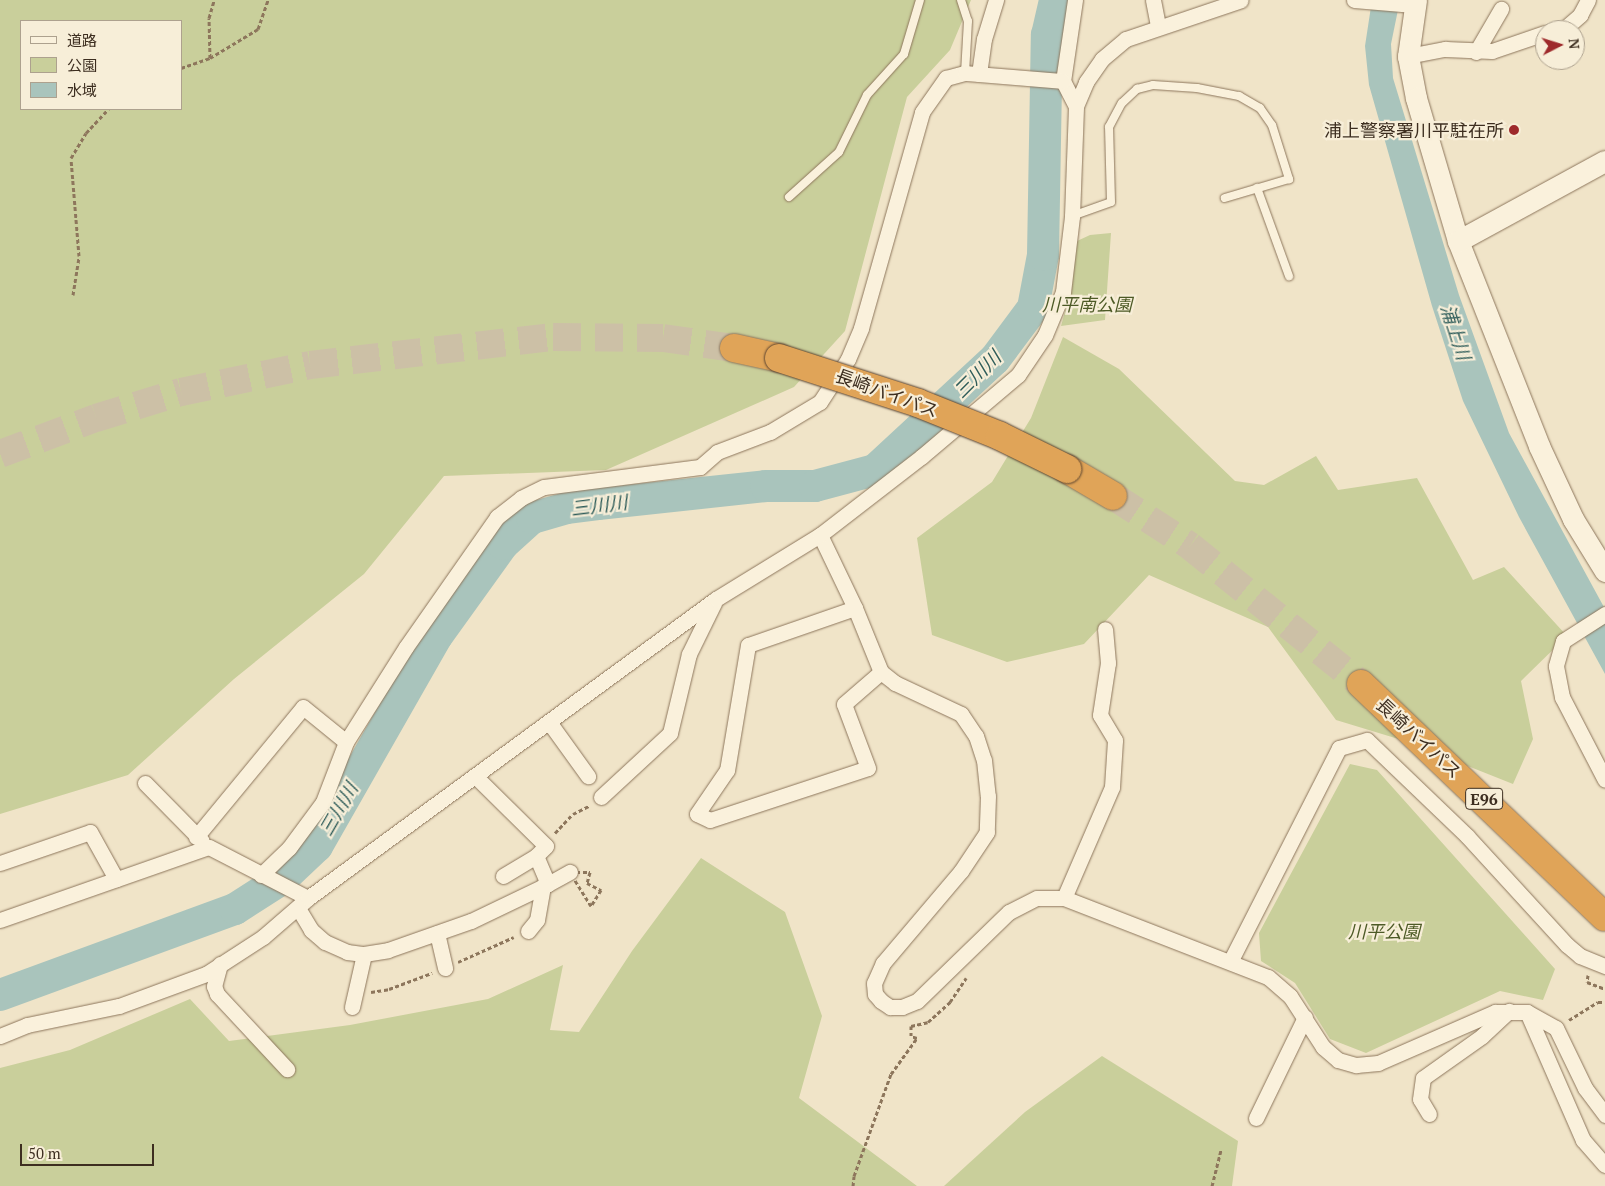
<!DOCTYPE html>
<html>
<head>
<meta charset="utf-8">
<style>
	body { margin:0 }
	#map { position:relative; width:1605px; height:1186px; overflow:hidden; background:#f0e4c8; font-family:"PT Serif","Noto Sans JP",serif }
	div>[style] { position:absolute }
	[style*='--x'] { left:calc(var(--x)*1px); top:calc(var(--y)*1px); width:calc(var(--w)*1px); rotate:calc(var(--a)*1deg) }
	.green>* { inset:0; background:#c9cf9b }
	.water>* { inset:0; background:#a9c4bc }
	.river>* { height:32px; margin:-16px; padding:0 16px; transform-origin:16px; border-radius:16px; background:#a9c4bc }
	.highway-tunnel>* { height:28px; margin-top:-14px; transform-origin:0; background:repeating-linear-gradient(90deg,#ccc0a6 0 28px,transparent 0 42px) }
	.path>* { height:3px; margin-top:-1.5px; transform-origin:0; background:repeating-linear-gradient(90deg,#8d765c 0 4px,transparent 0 6.5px) }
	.roads { filter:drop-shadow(0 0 1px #8d765c) drop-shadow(0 0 1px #8d765c) }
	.lane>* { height:8px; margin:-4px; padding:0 4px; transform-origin:4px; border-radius:4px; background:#faf1dc }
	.street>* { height:15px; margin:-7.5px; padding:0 7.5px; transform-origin:7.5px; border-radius:7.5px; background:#faf1dc }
	.secondary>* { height:21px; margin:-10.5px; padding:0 10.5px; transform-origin:10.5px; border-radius:10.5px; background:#faf1dc }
	.highway>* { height:28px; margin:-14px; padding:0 14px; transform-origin:14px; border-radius:14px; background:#e0a458 }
	.bridges { filter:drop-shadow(0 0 1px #5b4430) drop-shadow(0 0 1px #5b4430) }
	.highway-bridge>* { height:28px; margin:-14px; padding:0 14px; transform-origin:14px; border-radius:14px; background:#e0a458 }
	.dots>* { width:14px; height:14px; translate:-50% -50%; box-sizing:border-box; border:2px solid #f7eed8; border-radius:50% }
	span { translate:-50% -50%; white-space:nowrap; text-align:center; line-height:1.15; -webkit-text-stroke:4.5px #f7eed8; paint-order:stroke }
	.shield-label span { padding:1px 4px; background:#f7eed8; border:1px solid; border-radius:4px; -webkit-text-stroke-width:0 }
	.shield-label { font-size:16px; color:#3d2e20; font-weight:700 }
	.poi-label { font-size:18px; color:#3d2e20 }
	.right { translate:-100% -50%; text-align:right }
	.park-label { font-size:18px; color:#4d5a26; font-style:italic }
	.street-label { font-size:18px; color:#3d2e20 }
	.water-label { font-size:19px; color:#2f5d5a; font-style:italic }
	.legend { position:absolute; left:20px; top:20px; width:162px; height:90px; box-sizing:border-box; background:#f7eed8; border:1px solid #ada18e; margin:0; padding:6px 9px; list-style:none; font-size:15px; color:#3d2e20 }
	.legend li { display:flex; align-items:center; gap:10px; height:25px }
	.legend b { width:25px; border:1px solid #ada18e }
	.north { position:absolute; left:1535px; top:20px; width:50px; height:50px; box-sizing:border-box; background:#f7eed8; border:1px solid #ada18e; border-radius:50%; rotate:85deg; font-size:14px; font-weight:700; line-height:20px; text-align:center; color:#3d2e20 }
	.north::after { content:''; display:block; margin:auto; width:18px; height:22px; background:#9e2a2b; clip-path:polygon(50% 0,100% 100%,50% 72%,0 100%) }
	.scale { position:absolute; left:20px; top:1144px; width:134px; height:22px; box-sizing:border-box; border:2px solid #3d2e20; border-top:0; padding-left:6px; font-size:15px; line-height:18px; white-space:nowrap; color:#3d2e20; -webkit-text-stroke:4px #f7eed8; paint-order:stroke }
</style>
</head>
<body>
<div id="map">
	<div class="green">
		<i style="clip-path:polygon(evenodd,0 0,971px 0,950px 50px,907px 97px,845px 331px,794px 387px,606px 470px,444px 476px,364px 574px,234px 679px,128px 775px,0 814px,0 0,21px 21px,181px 21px,181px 109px,21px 109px,21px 21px)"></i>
		<i style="clip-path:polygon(1111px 233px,1105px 320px,1061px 326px,1072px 287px,1075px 242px,1090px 235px)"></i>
		<i style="clip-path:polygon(1063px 337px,1119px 369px,1235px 481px,1264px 485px,1316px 456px,1338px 490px,1417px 478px,1473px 580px,1504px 567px,1567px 636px,1521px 681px,1533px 739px,1513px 784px,1405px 741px,1336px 720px,1268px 627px,1149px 575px,1084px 644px,1007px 662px,932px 635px,917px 538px,992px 482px,1031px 418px)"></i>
		<i style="clip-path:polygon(1350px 764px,1377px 770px,1555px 969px,1543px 1000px,1500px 991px,1366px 1053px,1330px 1039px,1295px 983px,1261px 961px,1259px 933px)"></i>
		<i style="clip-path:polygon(701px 858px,785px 912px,822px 1016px,799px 1098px,917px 1186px,0 1186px,0 1068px,70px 1050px,190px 999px,229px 1041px,350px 1025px,488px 999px,563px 965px,550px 1030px,579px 1032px,632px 951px)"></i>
		<i style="clip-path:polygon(1102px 1056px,1238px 1141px,1232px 1186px,944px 1186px,1025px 1112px)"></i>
	</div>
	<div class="water">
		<i style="clip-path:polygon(1372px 0,1400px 0,1391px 44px,1393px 78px,1459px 295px,1509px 433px,1605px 609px,1605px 674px,1519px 517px,1463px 401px,1432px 306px,1369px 85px,1365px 46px)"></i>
	</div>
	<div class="river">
		<i style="--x:0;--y:995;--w:250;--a:-20.1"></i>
		<i style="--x:235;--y:909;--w:56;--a:-32.6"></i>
		<i style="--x:282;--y:879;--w:48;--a:-43.3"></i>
		<i style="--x:317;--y:846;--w:242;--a:-60.3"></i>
		<i style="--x:437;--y:636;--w:113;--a:-54.3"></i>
		<i style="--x:503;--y:544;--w:39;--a:-42"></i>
		<i style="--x:532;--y:518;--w:35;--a:-16"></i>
		<i style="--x:566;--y:508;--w:32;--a:-7"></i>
		<i style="--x:598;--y:504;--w:169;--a:-6.1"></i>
		<i style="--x:766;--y:486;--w:49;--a:0"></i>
		<i style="--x:815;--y:486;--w:62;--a:-14.9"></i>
		<i style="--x:875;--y:470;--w:163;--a:-42.8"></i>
		<i style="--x:995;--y:359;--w:64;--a:-53.3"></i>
		<i style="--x:1033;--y:308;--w:54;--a:-79.3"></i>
		<i style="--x:1043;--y:255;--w:220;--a:-89"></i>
		<i style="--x:1047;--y:35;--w:36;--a:-77"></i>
	</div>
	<div class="highway-tunnel">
		<i style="--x:0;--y:454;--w:103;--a:-20.6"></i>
		<i style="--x:96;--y:418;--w:89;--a:-17"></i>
		<i style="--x:181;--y:392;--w:132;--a:-11.8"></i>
		<i style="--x:310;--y:365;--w:245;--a:-6.6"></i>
		<i style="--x:553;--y:337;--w:110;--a:0.5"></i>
		<i style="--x:663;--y:338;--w:72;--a:8"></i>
		<i style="--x:1113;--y:496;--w:92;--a:33"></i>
		<i style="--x:1190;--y:546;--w:220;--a:38.9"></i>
	</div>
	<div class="path">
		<i style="--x:210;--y:58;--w:56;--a:-31.1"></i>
		<i style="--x:258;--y:29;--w:31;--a:-71"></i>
		<i style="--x:181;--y:68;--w:31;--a:-19"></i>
		<i style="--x:210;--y:58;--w:40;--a:-91.4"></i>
		<i style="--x:209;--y:18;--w:19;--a:-74"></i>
		<i style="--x:73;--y:295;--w:39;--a:-81"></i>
		<i style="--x:79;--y:256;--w:98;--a:-94.7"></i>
		<i style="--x:71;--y:158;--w:29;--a:-59"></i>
		<i style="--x:86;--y:133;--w:33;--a:-47"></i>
		<i style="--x:555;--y:833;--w:26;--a:-47"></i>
		<i style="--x:573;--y:814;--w:18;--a:-27"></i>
		<i style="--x:570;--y:872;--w:20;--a:0"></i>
		<i style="--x:590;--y:872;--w:11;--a:105"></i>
		<i style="--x:587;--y:883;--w:16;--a:27"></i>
		<i style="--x:601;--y:890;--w:19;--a:122"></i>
		<i style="--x:591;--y:906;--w:40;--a:-122"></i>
		<i style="--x:458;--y:962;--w:61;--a:-24.1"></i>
		<i style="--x:1588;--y:975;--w:7;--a:98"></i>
		<i style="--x:1587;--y:982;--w:19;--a:21"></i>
		<i style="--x:371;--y:992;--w:18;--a:-9"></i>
		<i style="--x:389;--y:989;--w:46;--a:-20.4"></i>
		<i style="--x:1569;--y:1020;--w:34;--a:-32"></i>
		<i style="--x:1598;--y:1002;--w:7;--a:0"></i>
		<i style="--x:853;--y:1186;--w:10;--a:-84"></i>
		<i style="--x:854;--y:1176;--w:109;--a:-70.1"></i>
		<i style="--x:891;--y:1074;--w:44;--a:-54.2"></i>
		<i style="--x:917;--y:1038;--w:6;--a:-162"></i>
		<i style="--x:911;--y:1036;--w:10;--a:-90"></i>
		<i style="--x:911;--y:1026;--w:17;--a:-13"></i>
		<i style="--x:928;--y:1022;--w:30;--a:-42"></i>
		<i style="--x:950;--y:1002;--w:29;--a:-56"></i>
		<i style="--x:1212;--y:1186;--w:37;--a:-76"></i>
	</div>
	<div class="roads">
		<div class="lane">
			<i style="--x:961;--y:0;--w:22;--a:72"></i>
			<i style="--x:968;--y:21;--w:52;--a:93.3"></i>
			<i style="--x:1257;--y:188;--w:94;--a:70"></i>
			<i style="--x:789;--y:197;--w:67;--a:-42"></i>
			<i style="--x:839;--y:152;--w:64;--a:-63.8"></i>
			<i style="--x:867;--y:95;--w:55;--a:-47.9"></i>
			<i style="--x:904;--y:54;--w:56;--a:-73.5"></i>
			<i style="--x:1072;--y:216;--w:41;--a:-19.7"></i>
			<i style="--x:1111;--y:202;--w:75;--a:-91.5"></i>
			<i style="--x:1109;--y:127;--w:27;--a:-62"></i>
			<i style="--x:1122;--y:103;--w:21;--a:-43"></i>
			<i style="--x:1137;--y:89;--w:16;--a:-14"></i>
			<i style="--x:1153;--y:85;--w:44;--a:3.9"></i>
			<i style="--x:1197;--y:88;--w:43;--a:10.8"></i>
			<i style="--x:1239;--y:96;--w:24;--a:30"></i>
			<i style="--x:1260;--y:108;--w:21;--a:55"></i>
			<i style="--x:1272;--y:125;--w:57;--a:72.5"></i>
			<i style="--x:1289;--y:179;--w:67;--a:163.5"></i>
		</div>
		<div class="street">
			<i style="--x:1075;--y:0;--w:82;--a:98.4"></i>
			<i style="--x:1063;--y:81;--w:28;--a:63"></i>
			<i style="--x:1153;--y:0;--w:26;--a:79"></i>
			<i style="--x:1354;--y:0;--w:60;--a:4.8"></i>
			<i style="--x:1563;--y:30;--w:23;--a:-41"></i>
			<i style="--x:1580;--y:15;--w:17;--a:-62"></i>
			<i style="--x:1476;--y:52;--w:50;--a:-59.8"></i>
			<i style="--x:1408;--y:56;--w:38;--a:-11"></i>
			<i style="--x:1445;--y:49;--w:47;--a:2.4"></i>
			<i style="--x:1492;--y:51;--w:56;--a:-18.8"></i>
			<i style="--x:979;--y:74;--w:35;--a:-82"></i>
			<i style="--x:984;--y:39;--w:41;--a:-72.9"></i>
			<i style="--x:820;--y:535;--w:81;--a:64.4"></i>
			<i style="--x:855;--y:608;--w:69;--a:67.9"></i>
			<i style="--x:881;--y:672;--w:18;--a:38"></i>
			<i style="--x:895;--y:683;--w:73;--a:25.2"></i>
			<i style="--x:961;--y:714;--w:27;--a:56"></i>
			<i style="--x:976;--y:736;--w:25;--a:72"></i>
			<i style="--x:984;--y:760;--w:36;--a:84"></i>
			<i style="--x:988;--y:796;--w:36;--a:92"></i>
			<i style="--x:987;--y:832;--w:47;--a:123.7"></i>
			<i style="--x:961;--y:871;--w:121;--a:130.3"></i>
			<i style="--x:883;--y:963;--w:22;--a:114"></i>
			<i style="--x:874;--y:983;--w:11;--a:85"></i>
			<i style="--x:875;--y:994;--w:9;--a:49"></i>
			<i style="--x:881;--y:1001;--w:11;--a:34"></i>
			<i style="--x:890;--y:1007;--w:12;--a:0"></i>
			<i style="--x:902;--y:1007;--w:16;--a:-22"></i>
			<i style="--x:917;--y:1001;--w:128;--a:-44.1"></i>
			<i style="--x:1009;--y:912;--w:31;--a:-27"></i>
			<i style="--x:1037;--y:898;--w:27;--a:0"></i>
			<i style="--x:1064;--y:898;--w:219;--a:21.2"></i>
			<i style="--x:1268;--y:977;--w:29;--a:41"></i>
			<i style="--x:1290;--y:996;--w:61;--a:57.1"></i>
			<i style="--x:1323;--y:1047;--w:20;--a:41"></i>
			<i style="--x:1338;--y:1060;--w:19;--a:16"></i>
			<i style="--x:1356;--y:1065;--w:22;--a:-5"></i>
			<i style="--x:1378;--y:1063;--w:128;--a:-23.6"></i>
			<i style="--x:1495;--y:1012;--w:32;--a:0"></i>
			<i style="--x:1527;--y:1012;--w:33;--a:29"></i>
			<i style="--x:1556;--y:1028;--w:67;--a:64.2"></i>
			<i style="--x:1585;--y:1088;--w:34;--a:53"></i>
			<i style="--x:855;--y:608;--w:113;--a:160.9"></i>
			<i style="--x:748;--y:645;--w:127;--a:99.5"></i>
			<i style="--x:727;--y:770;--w:53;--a:124.3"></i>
			<i style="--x:697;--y:814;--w:14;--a:25"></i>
			<i style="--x:710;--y:820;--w:166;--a:-18.2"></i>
			<i style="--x:868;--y:768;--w:68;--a:-110.6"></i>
			<i style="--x:844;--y:704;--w:49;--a:-40.9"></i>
			<i style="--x:1605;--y:614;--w:50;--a:147.3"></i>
			<i style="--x:1563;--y:641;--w:26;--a:106"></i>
			<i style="--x:1556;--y:666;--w:32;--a:79"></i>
			<i style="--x:1562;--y:697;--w:93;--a:62.6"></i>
			<i style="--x:549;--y:722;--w:67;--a:54.2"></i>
			<i style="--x:145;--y:783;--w:81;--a:45.5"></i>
			<i style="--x:601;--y:797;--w:94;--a:-42.8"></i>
			<i style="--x:670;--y:733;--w:81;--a:-76.5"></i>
			<i style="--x:689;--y:654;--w:57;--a:-63.9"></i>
			<i style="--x:196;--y:837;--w:168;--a:-50.5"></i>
			<i style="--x:303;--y:707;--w:55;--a:39.1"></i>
			<i style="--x:0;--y:863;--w:95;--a:-19"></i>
			<i style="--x:90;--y:832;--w:54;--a:61"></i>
			<i style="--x:261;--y:875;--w:39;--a:-44"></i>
			<i style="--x:289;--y:848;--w:57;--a:-53.5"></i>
			<i style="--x:323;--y:802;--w:64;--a:-69"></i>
			<i style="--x:346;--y:742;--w:112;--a:-57.7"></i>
			<i style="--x:406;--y:647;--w:159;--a:-55"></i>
			<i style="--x:497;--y:517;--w:31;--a:-38"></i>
			<i style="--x:521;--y:498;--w:25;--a:-26"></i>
			<i style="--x:544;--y:487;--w:157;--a:-7.3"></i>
			<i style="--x:700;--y:467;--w:23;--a:-41"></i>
			<i style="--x:717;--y:452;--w:57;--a:-20.7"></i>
			<i style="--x:770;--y:432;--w:58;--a:-31"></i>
			<i style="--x:820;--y:402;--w:51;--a:-56.9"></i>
			<i style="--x:848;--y:359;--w:34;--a:-67"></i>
			<i style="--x:861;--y:328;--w:224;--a:-74.2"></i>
			<i style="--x:922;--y:112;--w:42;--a:-54.8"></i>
			<i style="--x:946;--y:78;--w:20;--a:-15"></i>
			<i style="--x:965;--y:73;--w:98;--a:4.7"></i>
			<i style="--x:503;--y:876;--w:39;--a:-31"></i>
			<i style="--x:548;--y:884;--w:25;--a:-29"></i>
			<i style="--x:1064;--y:898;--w:121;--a:-66.6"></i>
			<i style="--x:1112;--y:787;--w:47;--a:-86.3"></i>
			<i style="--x:1115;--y:740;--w:29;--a:-121"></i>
			<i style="--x:1100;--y:715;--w:53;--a:-81.3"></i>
			<i style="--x:1108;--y:663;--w:34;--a:-95"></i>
			<i style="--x:298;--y:908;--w:26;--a:59"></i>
			<i style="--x:311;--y:930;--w:18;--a:41"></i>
			<i style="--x:325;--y:942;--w:24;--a:24"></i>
			<i style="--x:347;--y:952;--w:17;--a:7"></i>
			<i style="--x:364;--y:954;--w:24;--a:-9"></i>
			<i style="--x:388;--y:950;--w:88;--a:-19.3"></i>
			<i style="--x:471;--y:921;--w:85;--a:-25.7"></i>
			<i style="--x:548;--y:884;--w:30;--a:-113"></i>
			<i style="--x:536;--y:856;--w:14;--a:-45"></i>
			<i style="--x:546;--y:846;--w:100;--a:-135.4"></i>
			<i style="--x:0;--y:920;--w:221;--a:-19.3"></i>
			<i style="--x:209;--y:847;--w:111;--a:27.3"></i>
			<i style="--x:528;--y:931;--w:14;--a:-51"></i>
			<i style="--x:537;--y:920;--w:35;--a:-80"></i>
			<i style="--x:437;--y:933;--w:36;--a:77"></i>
			<i style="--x:1231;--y:960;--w:238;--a:-63"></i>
			<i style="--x:1339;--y:748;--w:29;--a:-16"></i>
			<i style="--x:1367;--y:740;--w:139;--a:43.8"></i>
			<i style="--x:1467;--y:836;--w:148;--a:47.5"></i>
			<i style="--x:1567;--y:945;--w:17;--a:40"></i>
			<i style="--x:1580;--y:956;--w:27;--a:22"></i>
			<i style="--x:220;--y:964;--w:23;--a:105"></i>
			<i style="--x:214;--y:986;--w:9;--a:69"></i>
			<i style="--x:217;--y:994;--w:103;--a:47"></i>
			<i style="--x:352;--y:1007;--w:54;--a:-77.2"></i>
			<i style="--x:1527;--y:1012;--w:140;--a:66.4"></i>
			<i style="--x:1583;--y:1140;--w:33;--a:49"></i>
			<i style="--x:0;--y:1036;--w:29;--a:-22"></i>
			<i style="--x:27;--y:1025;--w:94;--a:-11.7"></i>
			<i style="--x:119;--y:1006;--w:93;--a:-20.2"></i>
			<i style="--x:206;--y:974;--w:68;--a:-33"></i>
			<i style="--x:263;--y:937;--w:60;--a:-40.9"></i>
			<i style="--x:308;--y:898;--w:506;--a:-36.24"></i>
			<i style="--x:716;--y:599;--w:122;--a:-31.6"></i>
			<i style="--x:820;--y:535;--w:128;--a:-37.7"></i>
			<i style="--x:921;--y:457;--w:127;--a:-40.2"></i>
			<i style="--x:1018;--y:375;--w:48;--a:-56"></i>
			<i style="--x:1045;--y:335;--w:47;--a:-67.3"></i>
			<i style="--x:1063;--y:292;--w:77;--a:-83.2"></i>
			<i style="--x:1072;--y:216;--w:110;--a:-87.9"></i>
			<i style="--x:1076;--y:106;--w:26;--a:-67"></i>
			<i style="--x:1086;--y:82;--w:28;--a:-55"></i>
			<i style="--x:1102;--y:59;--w:31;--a:-40"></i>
			<i style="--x:1126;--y:39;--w:121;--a:-18.7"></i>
			<i style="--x:1429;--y:1114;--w:17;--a:-121"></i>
			<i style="--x:1420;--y:1099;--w:21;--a:-82"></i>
			<i style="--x:1423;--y:1078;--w:72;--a:-35.4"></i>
			<i style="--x:1482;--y:1036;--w:37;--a:-43"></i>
			<i style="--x:1256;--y:1118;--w:112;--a:-64.1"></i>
		</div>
		<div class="secondary">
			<i style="--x:1416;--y:0;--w:57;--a:98.1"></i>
			<i style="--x:1408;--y:56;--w:43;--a:79.2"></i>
			<i style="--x:1416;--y:98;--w:149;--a:73.6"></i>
			<i style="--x:1458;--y:241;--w:220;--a:68.4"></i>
			<i style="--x:1539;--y:446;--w:81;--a:65"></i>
			<i style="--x:1573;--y:519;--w:61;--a:58.4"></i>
			<i style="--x:1458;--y:241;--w:167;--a:-28.6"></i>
		</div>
		<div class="highway">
			<i style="--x:734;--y:348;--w:46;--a:12.5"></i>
			<i style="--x:1067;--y:469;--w:53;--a:30.4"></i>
			<i style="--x:1361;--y:684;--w:337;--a:43.7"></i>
		</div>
	</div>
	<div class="bridges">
		<div class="highway-bridge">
			<i style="--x:779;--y:358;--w:146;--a:17.9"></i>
			<i style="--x:918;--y:403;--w:88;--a:21.9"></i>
			<i style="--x:1000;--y:436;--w:75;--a:26.2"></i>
		</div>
	</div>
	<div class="dots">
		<i style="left:1514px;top:130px;background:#9e2a2b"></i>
	</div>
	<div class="shield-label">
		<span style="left:1484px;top:799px">E96</span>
	</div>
	<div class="poi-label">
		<span class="right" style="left:1504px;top:130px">浦上警察署川平駐在所</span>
	</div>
	<div class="park-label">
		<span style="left:1087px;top:304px">川平南公園</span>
		<span style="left:1384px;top:931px">川平公園</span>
	</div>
	<div class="street-label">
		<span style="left:887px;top:393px;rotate:20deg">長崎バイパス</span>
		<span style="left:1419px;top:738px;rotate:43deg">長崎バイパス</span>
	</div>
	<div class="water-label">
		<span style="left:1456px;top:332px;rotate:72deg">浦上川</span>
		<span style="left:977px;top:374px;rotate:-45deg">三川川</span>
		<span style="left:599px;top:505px;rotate:-7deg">三川川</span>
		<span style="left:338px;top:809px;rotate:-60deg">三川川</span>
	</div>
	<ul class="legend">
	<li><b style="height:6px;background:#faf1dc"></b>道路</li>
	<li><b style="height:14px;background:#c9cf9b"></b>公園</li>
	<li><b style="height:14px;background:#a9c4bc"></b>水域</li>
	</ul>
	<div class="north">N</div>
	<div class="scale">50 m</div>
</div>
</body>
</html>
